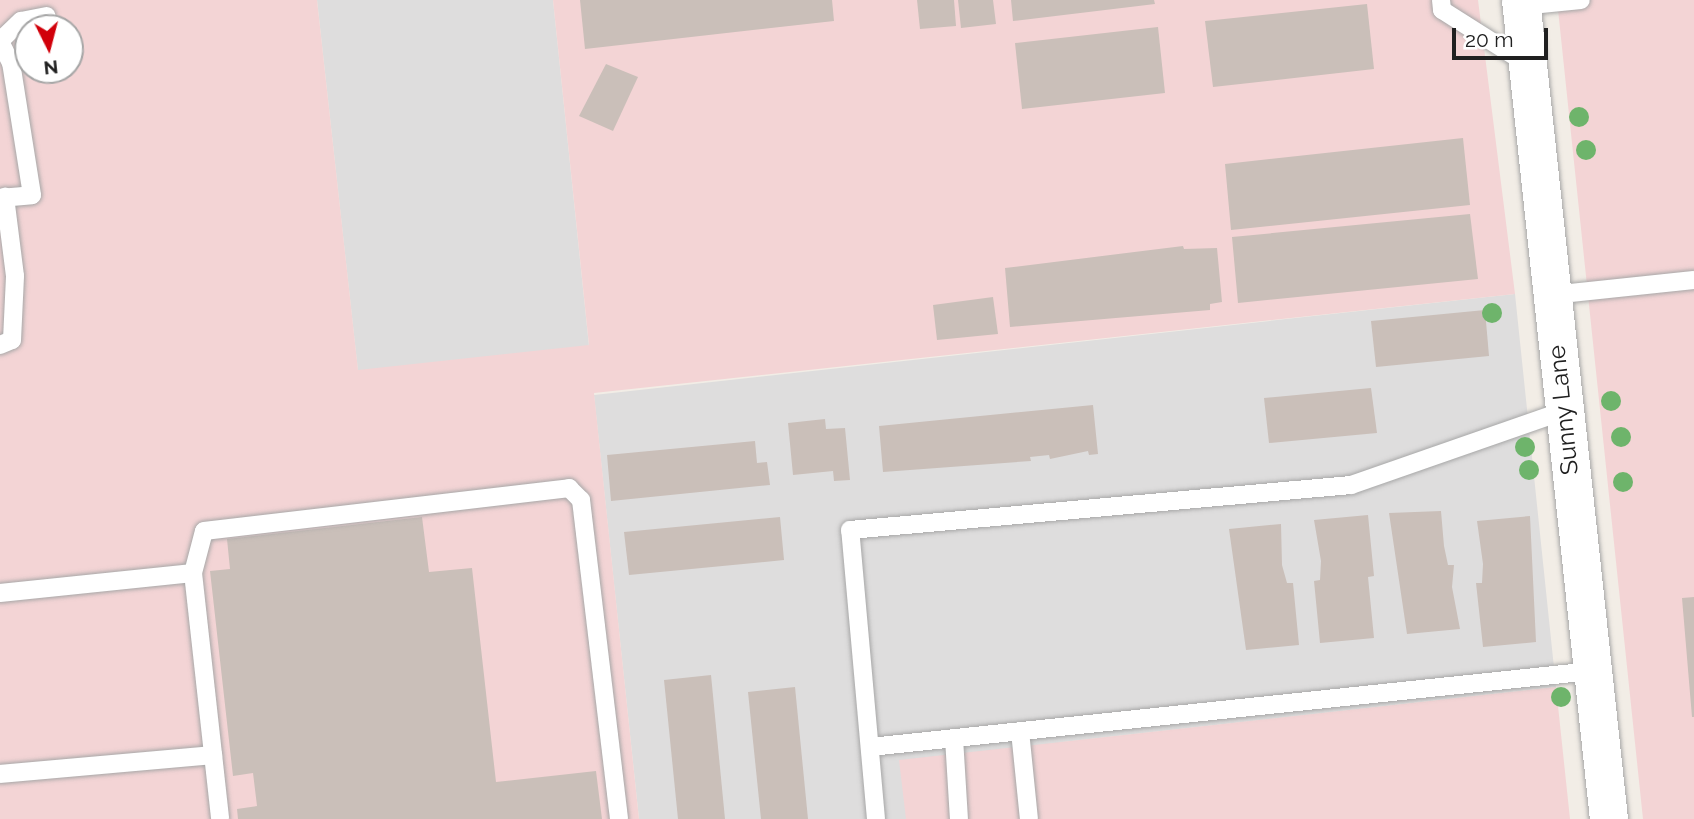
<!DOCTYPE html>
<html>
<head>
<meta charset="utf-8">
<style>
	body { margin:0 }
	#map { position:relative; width:1694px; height:819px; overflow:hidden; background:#f2ede6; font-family:Raleway,sans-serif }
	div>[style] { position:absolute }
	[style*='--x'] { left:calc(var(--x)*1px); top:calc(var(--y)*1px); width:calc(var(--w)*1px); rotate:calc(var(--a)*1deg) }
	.residential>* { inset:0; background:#dedddd }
	.commercial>* { inset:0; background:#f3d4d5 }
	.building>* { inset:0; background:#cabfb9 }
	.roads { filter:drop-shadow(0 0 2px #a7a7a7) drop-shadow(0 0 2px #a7a7a7) }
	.service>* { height:18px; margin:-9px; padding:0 9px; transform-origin:9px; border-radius:9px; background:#fff }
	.tertiary>* { height:38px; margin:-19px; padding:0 19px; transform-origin:19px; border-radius:19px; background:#fff }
	.trees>* { width:20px; height:20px; margin:-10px; border-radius:50%; background:#6eb46b }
	span { translate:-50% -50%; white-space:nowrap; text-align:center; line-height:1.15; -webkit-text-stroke:5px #fff; paint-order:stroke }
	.street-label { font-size:24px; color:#202020 }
	.north { position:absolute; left:14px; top:14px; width:70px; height:70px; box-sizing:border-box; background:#fff; border:2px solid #a6a6a6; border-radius:50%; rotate:174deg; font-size:19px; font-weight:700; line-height:28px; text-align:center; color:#202020 }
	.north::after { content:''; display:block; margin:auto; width:24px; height:32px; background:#d1000a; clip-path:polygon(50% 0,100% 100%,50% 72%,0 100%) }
	.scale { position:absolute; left:1452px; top:28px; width:96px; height:32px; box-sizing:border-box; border:4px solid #202020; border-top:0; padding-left:9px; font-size:21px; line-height:24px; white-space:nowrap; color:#202020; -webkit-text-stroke:5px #fff; paint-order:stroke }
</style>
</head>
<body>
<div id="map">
	<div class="residential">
		<i style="clip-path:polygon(317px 0,553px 0,589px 346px,358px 371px)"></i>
		<i style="clip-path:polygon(1515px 294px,1556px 687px,1063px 742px,906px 819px,639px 819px,594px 395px)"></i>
	</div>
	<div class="commercial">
		<i style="clip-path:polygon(evenodd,0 0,317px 0,358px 370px,589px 345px,553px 0,1478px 0,1515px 294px,594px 393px,639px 819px,0 819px,0 0,28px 28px,70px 28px,70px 70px,28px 70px,28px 28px)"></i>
		<i style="clip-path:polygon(1557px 0,1694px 0,1694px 819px,1643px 819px)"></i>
		<i style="clip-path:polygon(1556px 687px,1570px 819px,906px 819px,899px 760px)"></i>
	</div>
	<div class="building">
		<i style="clip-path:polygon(580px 0,832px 0,834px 21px,585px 49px)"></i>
		<i style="clip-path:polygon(917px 0,954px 0,956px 26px,920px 29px)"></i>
		<i style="clip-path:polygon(958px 0,993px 0,996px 24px,961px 28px)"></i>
		<i style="clip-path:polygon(1011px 0,1154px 0,1155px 4px,1013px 21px)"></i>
		<i style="clip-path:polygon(1367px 4px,1374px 69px,1213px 87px,1205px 21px)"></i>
		<i style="clip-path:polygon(1158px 27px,1165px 93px,1022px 109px,1015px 43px)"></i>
		<i style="clip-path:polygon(606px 64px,638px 77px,613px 131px,579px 116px)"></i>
		<i style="clip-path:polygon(1463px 138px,1470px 205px,1231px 230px,1225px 164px)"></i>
		<i style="clip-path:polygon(1470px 214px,1478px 279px,1238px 303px,1232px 237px)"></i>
		<i style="clip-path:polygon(1183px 246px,1184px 249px,1217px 248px,1222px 302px,1210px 304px,1210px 310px,1010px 327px,1005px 268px)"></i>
		<i style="clip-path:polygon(993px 297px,998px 334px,937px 340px,933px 305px)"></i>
		<i style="clip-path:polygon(1485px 310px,1489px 356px,1376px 367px,1371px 321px)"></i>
		<i style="clip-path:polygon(1371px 388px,1377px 433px,1269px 443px,1264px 398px)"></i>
		<i style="clip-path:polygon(1093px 405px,1098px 454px,1089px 455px,1088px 451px,1050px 459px,1049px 455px,1030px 457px,1031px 461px,883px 472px,879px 426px)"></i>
		<i style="clip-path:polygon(825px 419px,826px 429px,845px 428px,850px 480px,834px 481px,833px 471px,793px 475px,788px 423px)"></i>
		<i style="clip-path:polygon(755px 441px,757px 463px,767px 462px,770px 485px,611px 501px,607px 455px)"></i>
		<i style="clip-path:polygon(1441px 511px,1444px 546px,1448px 565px,1454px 565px,1452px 587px,1460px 629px,1407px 634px,1389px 513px)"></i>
		<i style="clip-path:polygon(1368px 515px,1374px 576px,1368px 577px,1374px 638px,1320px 643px,1314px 581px,1320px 580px,1321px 561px,1314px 520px)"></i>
		<i style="clip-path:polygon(1530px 516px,1536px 642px,1483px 647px,1476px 583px,1482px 583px,1483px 564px,1477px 521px)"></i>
		<i style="clip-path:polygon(422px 517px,429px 572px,472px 568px,496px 782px,596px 771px,602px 819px,238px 819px,237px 809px,257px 806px,253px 773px,233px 776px,210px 571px,230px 569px,227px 539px)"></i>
		<i style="clip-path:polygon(780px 517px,784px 560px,629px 575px,624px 532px)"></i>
		<i style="clip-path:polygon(1281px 524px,1282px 565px,1287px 583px,1293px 583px,1299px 645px,1246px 650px,1229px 529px)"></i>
		<i style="clip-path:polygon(1694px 597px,1694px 717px,1692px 717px,1682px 598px)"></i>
		<i style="clip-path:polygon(711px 675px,725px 819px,678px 819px,664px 680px)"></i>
		<i style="clip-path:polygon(795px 687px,808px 819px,761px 819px,748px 692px)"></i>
	</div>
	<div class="roads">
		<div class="service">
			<i style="--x:1441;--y:0;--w:10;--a:84"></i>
			<i style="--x:1442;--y:10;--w:101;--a:32.4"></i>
			<i style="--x:1521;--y:6;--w:60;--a:-5.7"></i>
			<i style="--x:0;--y:198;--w:32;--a:-5"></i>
			<i style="--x:32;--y:195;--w:134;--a:-99"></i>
			<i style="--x:11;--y:63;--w:25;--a:-117"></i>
			<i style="--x:0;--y:41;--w:29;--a:-44"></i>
			<i style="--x:21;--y:21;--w:26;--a:-11"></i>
			<i style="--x:1551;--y:295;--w:144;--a:-6"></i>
			<i style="--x:0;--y:345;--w:13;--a:-23"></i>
			<i style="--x:12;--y:340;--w:64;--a:-87.3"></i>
			<i style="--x:15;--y:276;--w:80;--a:-97.2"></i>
			<i style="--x:193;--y:573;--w:43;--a:-75.3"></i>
			<i style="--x:204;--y:531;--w:368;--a:-6.7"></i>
			<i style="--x:569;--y:488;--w:17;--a:45"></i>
			<i style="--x:581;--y:500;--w:321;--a:83.2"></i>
			<i style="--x:0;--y:593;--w:194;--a:-5.9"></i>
			<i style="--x:193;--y:573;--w:247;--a:83.7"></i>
			<i style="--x:1020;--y:731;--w:88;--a:84.2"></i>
			<i style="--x:954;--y:738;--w:81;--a:86.5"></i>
			<i style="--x:870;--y:747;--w:726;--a:-6.01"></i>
			<i style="--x:0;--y:774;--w:214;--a:-5.1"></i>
			<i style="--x:876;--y:819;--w:290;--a:-95.1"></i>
			<i style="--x:850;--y:530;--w:503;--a:-5.13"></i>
			<i style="--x:1351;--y:485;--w:225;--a:-19.2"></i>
		</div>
		<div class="tertiary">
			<i style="--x:1521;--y:0;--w:824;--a:83.87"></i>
		</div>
	</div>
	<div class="trees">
		<i style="left:1579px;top:117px"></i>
		<i style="left:1586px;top:150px"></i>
		<i style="left:1492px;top:313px"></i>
		<i style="left:1611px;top:401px"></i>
		<i style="left:1621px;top:437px"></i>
		<i style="left:1525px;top:447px"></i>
		<i style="left:1529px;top:470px"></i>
		<i style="left:1623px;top:482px"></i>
		<i style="left:1561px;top:697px"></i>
	</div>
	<div class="street-label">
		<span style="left:1563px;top:410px;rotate:-96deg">Sunny Lane</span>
	</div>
	<div class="north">N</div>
	<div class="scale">20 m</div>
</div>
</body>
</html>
